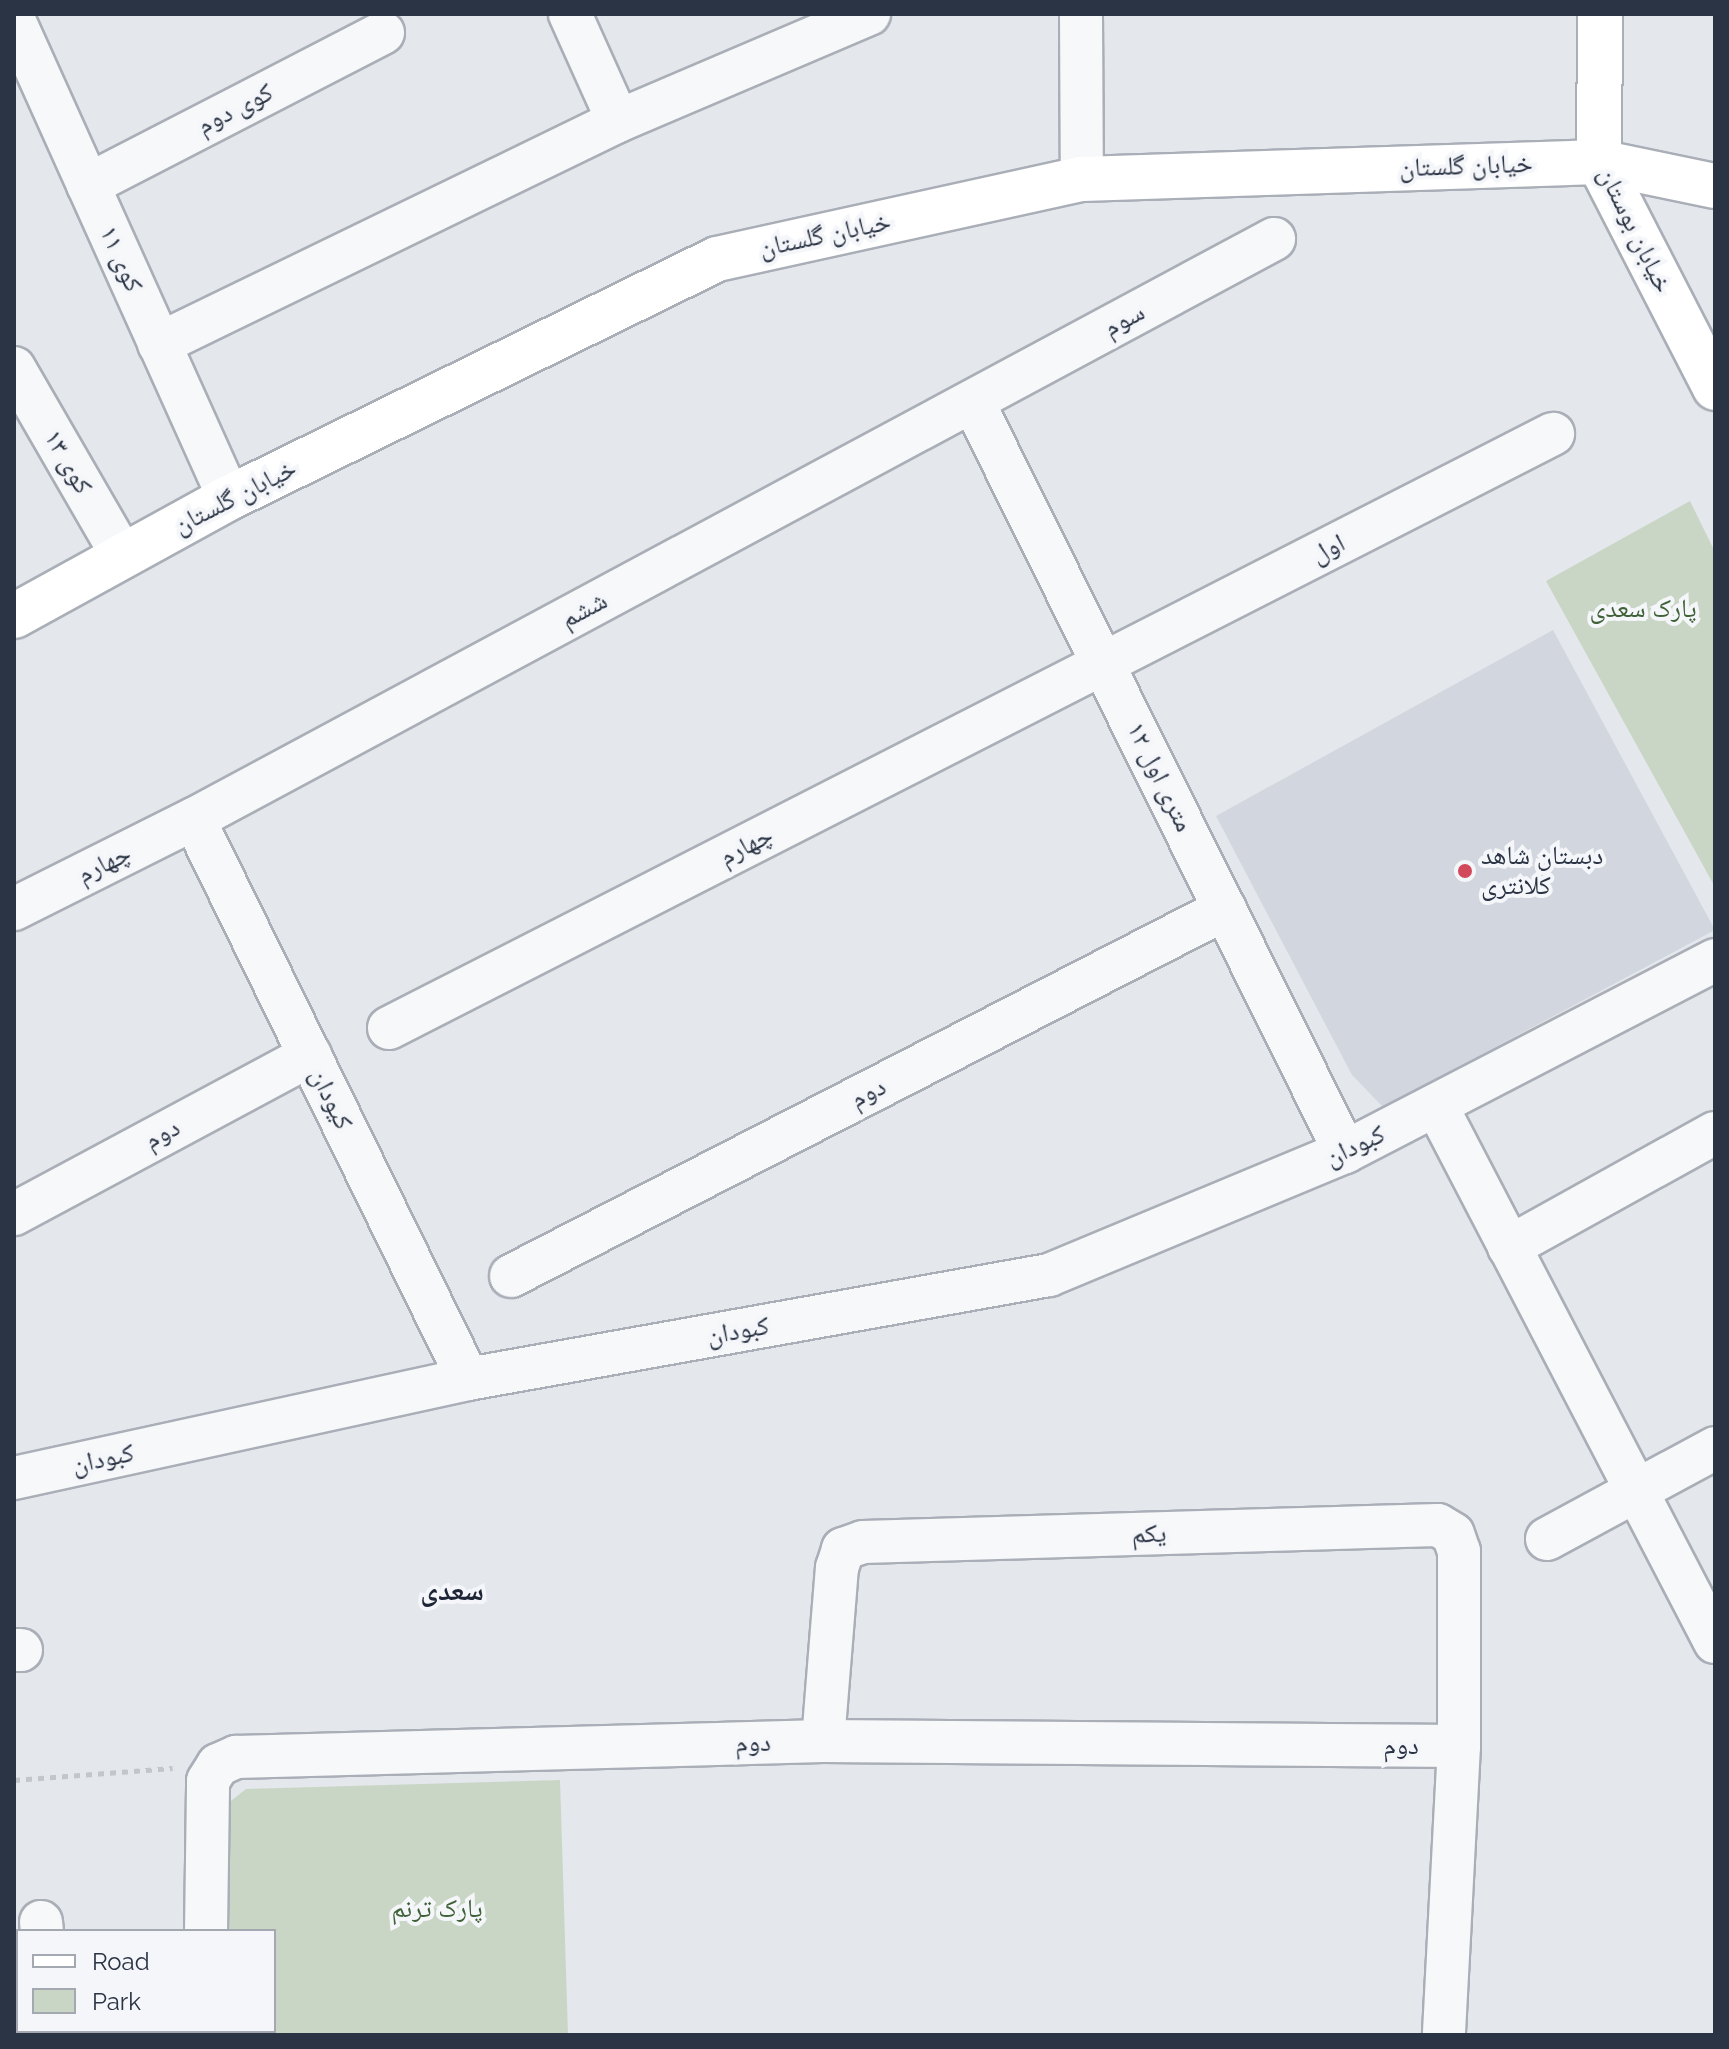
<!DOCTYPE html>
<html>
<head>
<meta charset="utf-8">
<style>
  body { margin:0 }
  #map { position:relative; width:1729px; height:2049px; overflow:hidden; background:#e4e7ec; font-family:Raleway,"Noto Naskh Arabic",sans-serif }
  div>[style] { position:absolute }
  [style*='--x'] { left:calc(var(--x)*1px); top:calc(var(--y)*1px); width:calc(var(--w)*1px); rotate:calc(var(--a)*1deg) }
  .built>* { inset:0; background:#d2d6de }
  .green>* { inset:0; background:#c9d6c5 }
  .path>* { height:5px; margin-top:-2.5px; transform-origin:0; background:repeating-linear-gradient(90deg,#c2c5cb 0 6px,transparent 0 12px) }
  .roads { filter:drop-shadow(2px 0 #a9aeb7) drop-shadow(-2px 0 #a9aeb7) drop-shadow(0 2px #a9aeb7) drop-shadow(0 -2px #a9aeb7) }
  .street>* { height:42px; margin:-21px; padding:0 21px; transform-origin:21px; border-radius:21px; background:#f7f8fa }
  .secondary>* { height:44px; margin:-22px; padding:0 22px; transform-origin:22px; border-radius:22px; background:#fff }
  .dots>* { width:22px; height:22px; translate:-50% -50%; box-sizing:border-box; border:4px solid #f4f6f9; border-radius:50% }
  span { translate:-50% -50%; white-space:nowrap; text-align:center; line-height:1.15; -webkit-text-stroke:8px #f4f6f9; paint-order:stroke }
  .street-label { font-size:26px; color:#2b3445 }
  .park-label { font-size:26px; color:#3f6138 }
  .poi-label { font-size:26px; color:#2b3445 }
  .left { translate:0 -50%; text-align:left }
  .neighbourhood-label { font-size:28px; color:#1d2536; font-weight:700 }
  .frame { position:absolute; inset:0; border:16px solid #2b3445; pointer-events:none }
  .legend { position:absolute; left:16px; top:1929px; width:260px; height:104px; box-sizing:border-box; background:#f4f6f9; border:2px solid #a4a8b1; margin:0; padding:10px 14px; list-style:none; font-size:24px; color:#2b3445 }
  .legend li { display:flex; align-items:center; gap:16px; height:40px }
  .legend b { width:40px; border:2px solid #a4a8b1 }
</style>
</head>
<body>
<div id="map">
  <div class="built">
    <div style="clip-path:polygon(1553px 630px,1715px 930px,1383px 1107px,1352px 1075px,1216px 816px)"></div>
  </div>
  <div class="green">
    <div style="clip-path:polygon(1690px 501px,1715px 552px,1715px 887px,1546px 581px)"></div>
    <div style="clip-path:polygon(560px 1780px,568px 2035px,228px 2035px,274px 2031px,274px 1931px,225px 1931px,222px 1808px,246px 1789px)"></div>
  </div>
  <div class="path">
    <div style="--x:14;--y:1780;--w:159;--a:-4.3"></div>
  </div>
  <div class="roads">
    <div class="street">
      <div style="--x:570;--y:14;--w:117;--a:65.8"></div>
      <div style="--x:1081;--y:14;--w:165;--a:89.7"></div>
      <div style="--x:14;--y:20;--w:524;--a:65.78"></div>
      <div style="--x:88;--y:185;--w:332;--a:-27.3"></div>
      <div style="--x:159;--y:344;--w:510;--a:-25.91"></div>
      <div style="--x:618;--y:121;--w:273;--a:-23.1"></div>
      <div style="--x:14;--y:368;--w:218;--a:60"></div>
      <div style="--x:973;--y:402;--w:837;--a:63.62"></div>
      <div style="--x:194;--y:819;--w:623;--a:63.93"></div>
      <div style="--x:14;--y:909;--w:201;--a:-26.6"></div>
      <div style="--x:194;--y:819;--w:1226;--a:-28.24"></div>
      <div style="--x:389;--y:1028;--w:1307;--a:-27.04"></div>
      <div style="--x:1437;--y:1107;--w:603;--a:62.54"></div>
      <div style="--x:14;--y:1214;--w:336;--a:-28.2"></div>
      <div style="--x:1509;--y:1247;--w:235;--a:-29"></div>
      <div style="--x:511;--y:1276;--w:803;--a:-27.2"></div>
      <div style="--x:14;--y:1478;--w:465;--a:-12.3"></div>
      <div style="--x:468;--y:1379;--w:590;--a:-10.15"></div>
      <div style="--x:1049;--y:1275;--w:321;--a:-22.6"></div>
      <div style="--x:1345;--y:1152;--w:417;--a:-27.4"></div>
      <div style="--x:1547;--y:1539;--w:191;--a:-28.4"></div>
      <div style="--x:14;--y:1650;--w:7;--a:0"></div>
      <div style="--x:823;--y:1741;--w:174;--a:-85.4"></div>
      <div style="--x:837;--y:1568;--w:20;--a:-72"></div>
      <div style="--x:843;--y:1549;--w:21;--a:-19"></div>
      <div style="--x:863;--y:1542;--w:575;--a:-1.69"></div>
      <div style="--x:1438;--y:1525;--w:17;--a:31"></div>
      <div style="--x:1453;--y:1534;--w:18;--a:71"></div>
      <div style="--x:1459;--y:1551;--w:195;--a:90"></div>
      <div style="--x:1459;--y:1746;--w:289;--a:93"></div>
      <div style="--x:41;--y:1922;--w:9;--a:84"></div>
      <div style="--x:206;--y:1931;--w:150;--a:-89.2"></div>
      <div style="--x:208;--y:1781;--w:19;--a:-58"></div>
      <div style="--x:218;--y:1765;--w:20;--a:-24"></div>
      <div style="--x:236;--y:1757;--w:587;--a:-1.56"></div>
      <div style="--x:823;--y:1741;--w:636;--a:0.45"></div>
      <div style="--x:47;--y:2031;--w:4;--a:76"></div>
      <div style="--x:206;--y:2035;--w:4;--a:-90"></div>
    </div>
    <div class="secondary">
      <div style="--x:1600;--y:14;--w:148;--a:90.4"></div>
      <div style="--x:1599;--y:162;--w:254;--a:62.8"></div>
      <div style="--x:14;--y:616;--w:245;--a:-28.8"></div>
      <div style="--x:229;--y:498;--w:543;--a:-26.09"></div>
      <div style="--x:717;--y:259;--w:374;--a:-12.4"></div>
      <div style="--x:1082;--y:179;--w:517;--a:-1.88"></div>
      <div style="--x:1599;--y:162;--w:118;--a:11.7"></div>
    </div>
  </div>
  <div class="dots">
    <div style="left:1465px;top:871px;background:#d1495b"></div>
  </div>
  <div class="street-label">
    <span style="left:235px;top:109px;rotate:-27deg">کوی دوم</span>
    <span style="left:1466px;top:166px;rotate:-2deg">خیابان گلستان</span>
    <span style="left:1635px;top:230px;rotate:64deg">خیابان بوستان</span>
    <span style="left:825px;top:235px;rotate:-12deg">خیابان گلستان</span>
    <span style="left:121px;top:259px;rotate:66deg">کوی ۱۱</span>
    <span style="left:1124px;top:320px;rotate:-28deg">سوم</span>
    <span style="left:68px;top:462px;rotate:60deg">کوی ۱۳</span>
    <span style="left:235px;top:497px;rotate:-27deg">خیابان گلستان</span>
    <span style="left:1328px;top:549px;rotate:-27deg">اول</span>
    <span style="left:584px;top:610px;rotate:-28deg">ششم</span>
    <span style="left:1160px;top:777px;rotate:64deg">۱۲ متری اول</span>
    <span style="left:746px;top:846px;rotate:-27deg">چهارم</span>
    <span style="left:104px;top:864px;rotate:-26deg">چهارم</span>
    <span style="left:868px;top:1093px;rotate:-27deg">دوم</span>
    <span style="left:331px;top:1099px;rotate:64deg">کیودان</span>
    <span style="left:162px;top:1134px;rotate:-28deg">دوم</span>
    <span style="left:1355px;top:1146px;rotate:-25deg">کبودان</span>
    <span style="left:738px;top:1331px;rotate:-10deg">کبودان</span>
    <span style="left:103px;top:1459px;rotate:-12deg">کبودان</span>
    <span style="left:1149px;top:1534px;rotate:-2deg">یکم</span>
    <span style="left:753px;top:1743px;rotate:-1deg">دوم</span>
    <span style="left:1401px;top:1746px">دوم</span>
  </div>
  <div class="park-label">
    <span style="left:1643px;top:609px">پارک سعدی</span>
    <span style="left:437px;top:1909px">پارک ترنم</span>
  </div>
  <div class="poi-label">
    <span class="left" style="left:1481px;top:871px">دبستان شاهد<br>کلانتری</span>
  </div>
  <div class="neighbourhood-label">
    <span style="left:452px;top:1591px">سعدی</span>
  </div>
  <div class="frame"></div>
  <ul class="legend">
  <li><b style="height:10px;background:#fff"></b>Road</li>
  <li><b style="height:22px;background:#c9d6c5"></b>Park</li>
  </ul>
</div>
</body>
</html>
